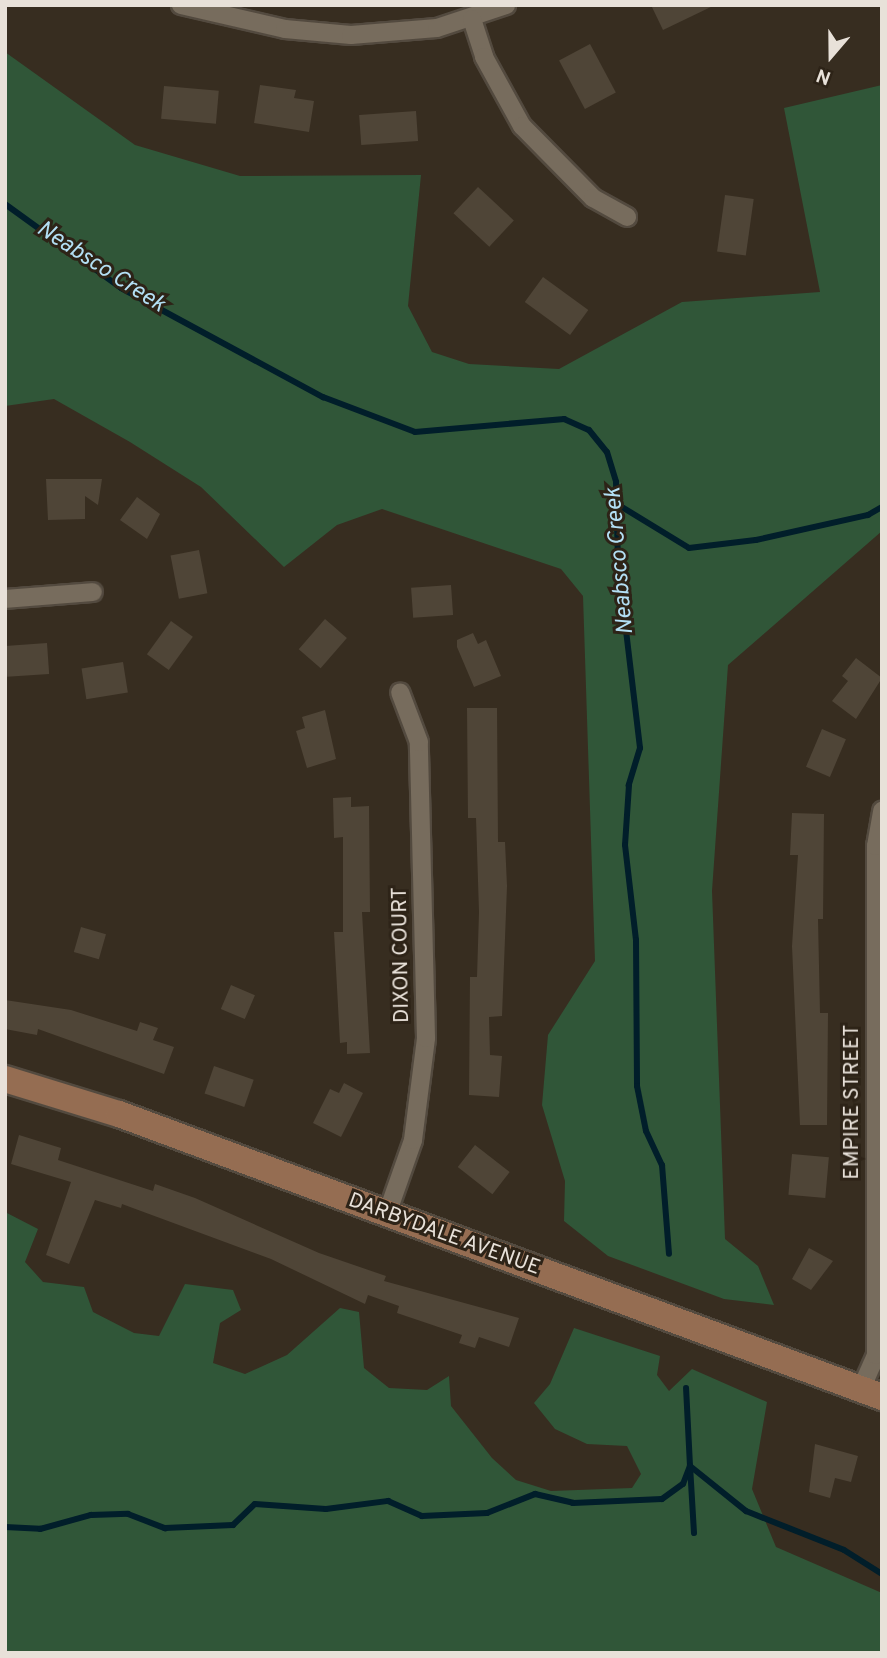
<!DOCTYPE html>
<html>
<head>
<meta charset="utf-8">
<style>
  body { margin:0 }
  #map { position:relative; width:887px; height:1658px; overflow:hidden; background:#372d20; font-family:Overpass,sans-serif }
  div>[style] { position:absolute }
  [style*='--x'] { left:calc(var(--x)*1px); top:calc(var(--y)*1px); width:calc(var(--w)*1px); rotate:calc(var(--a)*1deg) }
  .green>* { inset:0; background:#305638 }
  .stream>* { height:6px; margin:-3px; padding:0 3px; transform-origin:3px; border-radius:3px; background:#011e2a }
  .building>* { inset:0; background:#4f4537; transform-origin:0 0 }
  .roads { filter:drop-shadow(2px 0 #534a3f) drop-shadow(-2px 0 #534a3f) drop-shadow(0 2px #534a3f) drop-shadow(0 -2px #534a3f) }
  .street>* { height:18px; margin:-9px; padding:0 9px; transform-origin:9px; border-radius:9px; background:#776c5d }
  .secondary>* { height:26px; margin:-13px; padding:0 13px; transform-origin:13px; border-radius:13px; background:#956d52 }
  span { translate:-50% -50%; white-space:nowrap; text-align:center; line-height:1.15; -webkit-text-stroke:6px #2d2317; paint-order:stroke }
  .street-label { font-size:21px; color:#e8e1d9 }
  .water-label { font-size:23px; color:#b3dff4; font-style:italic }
  .frame { position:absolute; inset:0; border:7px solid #e8e1d9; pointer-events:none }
  .north { position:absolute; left:796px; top:21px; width:70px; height:70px; -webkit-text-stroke:5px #2d2317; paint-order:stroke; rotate:200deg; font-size:19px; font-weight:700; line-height:28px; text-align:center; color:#e8e1d9 }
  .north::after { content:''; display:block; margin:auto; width:24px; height:32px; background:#e8e1d9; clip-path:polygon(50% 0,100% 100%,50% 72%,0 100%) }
</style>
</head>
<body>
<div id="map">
  <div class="green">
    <div style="clip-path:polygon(5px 52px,135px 145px,240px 176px,421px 175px,408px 306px,432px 352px,469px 364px,559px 369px,682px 302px,820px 292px,784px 108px,882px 85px,882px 531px,728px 665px,712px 891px,725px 1239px,758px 1266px,774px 1305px,724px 1299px,608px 1256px,564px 1221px,565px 1181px,542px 1105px,548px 1035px,595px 961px,583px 596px,561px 569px,382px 509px,337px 525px,284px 567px,201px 487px,130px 442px,54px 399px,5px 406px)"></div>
    <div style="clip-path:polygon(5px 1212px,38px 1229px,25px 1262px,43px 1282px,84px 1287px,93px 1312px,134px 1333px,159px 1336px,185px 1284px,233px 1290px,241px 1310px,220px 1323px,213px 1363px,245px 1374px,287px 1355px,340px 1308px,359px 1312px,364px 1368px,389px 1388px,427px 1390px,449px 1376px,451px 1406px,492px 1458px,516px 1480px,551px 1491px,632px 1488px,641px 1474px,627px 1446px,587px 1444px,555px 1429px,534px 1403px,550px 1384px,574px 1328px,660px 1356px,657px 1375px,669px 1391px,692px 1369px,767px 1402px,752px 1489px,776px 1547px,882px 1593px,882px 1653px,5px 1653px)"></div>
  </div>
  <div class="stream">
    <div style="--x:5;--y:204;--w:143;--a:35.9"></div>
    <div style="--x:121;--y:288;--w:230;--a:28.4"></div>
    <div style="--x:323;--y:397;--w:98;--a:20.8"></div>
    <div style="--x:415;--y:432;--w:150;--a:-5"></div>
    <div style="--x:564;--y:419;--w:27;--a:24"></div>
    <div style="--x:589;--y:430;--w:28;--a:51"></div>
    <div style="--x:607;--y:452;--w:31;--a:73"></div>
    <div style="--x:616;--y:482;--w:82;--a:88.6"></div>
    <div style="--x:618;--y:564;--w:28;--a:72"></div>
    <div style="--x:627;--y:591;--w:31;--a:94"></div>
    <div style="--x:625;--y:622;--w:127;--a:83.2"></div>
    <div style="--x:640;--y:748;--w:39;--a:107"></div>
    <div style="--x:629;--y:785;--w:60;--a:93.8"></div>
    <div style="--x:625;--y:845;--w:96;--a:83.4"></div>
    <div style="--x:636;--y:940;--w:146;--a:89.6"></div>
    <div style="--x:637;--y:1086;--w:46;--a:78.7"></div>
    <div style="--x:646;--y:1131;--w:38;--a:65"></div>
    <div style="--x:662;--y:1165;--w:89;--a:85.5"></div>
    <div style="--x:617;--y:504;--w:84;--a:31.4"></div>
    <div style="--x:689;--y:548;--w:67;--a:-6.8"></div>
    <div style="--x:756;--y:540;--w:115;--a:-12.6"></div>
    <div style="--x:868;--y:515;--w:16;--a:-30"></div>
    <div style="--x:5;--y:1527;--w:35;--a:3"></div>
    <div style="--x:40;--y:1529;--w:53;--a:-15.4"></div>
    <div style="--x:91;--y:1515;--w:37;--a:-2"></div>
    <div style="--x:128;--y:1514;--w:40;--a:21"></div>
    <div style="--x:165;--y:1528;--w:68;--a:-2.5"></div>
    <div style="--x:233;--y:1525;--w:30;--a:-44"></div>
    <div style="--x:255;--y:1504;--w:71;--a:4"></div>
    <div style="--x:326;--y:1509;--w:63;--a:-7.4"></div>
    <div style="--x:388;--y:1501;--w:37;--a:24"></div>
    <div style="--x:422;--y:1516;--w:65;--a:-2.6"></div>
    <div style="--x:487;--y:1513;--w:52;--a:-21.6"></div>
    <div style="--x:535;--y:1494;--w:39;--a:13"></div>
    <div style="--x:573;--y:1503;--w:89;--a:-2.6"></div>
    <div style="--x:662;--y:1499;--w:26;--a:-36"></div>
    <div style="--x:683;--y:1484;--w:19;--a:-69"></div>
    <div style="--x:690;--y:1466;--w:78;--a:-92.9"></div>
    <div style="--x:694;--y:1533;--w:67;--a:-93.4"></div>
    <div style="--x:690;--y:1466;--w:72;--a:38.8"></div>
    <div style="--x:746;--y:1511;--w:105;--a:21.7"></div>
    <div style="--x:844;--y:1550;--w:45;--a:32.3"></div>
  </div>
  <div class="building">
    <div style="clip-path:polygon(651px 5px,715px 5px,663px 30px)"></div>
    <div style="left:590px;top:44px;width:55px;height:35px;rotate:62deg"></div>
    <div style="clip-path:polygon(260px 85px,296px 90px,294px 98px,314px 101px,309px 132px,254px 123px)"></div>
    <div style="left:164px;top:86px;width:55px;height:33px;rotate:5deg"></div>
    <div style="left:416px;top:111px;width:30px;height:57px;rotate:86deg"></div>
    <div style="left:478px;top:187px;width:49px;height:36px;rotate:43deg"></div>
    <div style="left:725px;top:195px;width:29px;height:57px;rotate:8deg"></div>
    <div style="left:543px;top:277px;width:56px;height:31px;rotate:36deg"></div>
    <div style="clip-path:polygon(46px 479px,102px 479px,98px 505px,85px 496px,85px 519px,48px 520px)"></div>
    <div style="clip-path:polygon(137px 497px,160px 514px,147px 539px,120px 520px)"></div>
    <div style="left:199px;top:550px;width:44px;height:29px;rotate:79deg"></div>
    <div style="left:451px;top:585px;width:30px;height:40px;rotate:86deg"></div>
    <div style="left:325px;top:619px;width:29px;height:40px;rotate:41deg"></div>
    <div style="left:171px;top:621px;width:27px;height:41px;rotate:36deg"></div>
    <div style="clip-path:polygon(473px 633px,478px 644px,486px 640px,501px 676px,474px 687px,457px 647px,457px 640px)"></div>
    <div style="left:47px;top:643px;width:31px;height:42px;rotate:86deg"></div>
    <div style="clip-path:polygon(856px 658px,882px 678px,856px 719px,832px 701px,848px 681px,842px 676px)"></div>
    <div style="left:123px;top:662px;width:31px;height:42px;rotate:81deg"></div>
    <div style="clip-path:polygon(467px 708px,497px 708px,498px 842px,505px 842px,507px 886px,502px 1016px,489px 1017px,490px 1055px,502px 1056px,499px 1097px,469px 1095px,470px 977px,477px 977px,479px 912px,476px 818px,468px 818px)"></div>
    <div style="clip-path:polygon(325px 710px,336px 759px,307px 768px,296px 731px,305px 728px,302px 717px)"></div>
    <div style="left:822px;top:729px;width:26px;height:41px;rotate:23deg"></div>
    <div style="clip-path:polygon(351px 797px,351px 807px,369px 806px,370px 912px,362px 912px,370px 1053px,347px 1054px,347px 1042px,340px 1043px,334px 932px,343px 932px,343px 837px,334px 838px,333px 798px)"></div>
    <div style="clip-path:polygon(792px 813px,824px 814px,823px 919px,818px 919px,820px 1013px,828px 1013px,827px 1125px,800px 1125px,792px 946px,798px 855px,790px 855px)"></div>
    <div style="left:81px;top:927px;width:26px;height:26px;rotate:16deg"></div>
    <div style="left:231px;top:985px;width:26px;height:26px;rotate:23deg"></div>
    <div style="clip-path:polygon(5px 1000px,71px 1010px,137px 1031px,140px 1022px,158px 1028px,153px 1040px,174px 1047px,164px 1074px,38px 1029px,37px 1035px,5px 1029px)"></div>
    <div style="left:214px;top:1066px;width:42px;height:29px;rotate:19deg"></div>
    <div style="clip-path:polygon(344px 1083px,363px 1093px,341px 1137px,313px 1123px,330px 1089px,339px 1093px)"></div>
    <div style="clip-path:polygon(19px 1135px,61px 1148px,58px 1160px,153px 1191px,155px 1184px,195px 1198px,319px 1253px,386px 1276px,384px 1281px,519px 1318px,509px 1347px,479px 1337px,475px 1348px,459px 1343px,462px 1335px,397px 1313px,399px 1306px,368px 1295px,365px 1304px,271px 1259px,122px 1204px,121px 1208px,95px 1200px,69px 1264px,46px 1255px,71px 1182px,11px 1164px)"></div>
    <div style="left:475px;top:1145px;width:44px;height:28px;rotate:38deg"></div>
    <div style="left:792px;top:1154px;width:37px;height:41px;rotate:5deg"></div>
    <div style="clip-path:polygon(809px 1248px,833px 1261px,811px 1290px,792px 1279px)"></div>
    <div style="clip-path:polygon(815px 1444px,858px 1456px,851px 1482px,835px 1478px,830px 1498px,809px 1492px)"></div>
  </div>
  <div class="roads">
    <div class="street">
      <div style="--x:181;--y:5;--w:107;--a:13"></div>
      <div style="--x:285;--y:29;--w:66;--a:5.2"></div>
      <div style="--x:351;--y:35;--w:86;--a:-4.7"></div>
      <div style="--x:437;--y:28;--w:73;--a:-18.4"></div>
      <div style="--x:472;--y:19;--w:40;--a:72"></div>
      <div style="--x:484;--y:57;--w:79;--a:61.2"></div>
      <div style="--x:522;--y:126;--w:101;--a:45.4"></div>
      <div style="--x:593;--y:198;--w:39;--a:29"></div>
      <div style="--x:5;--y:599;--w:88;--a:-4.5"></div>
      <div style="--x:387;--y:1214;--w:78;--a:-70.6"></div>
      <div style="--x:413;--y:1140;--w:103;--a:-82.7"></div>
      <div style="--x:426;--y:1038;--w:296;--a:-91.4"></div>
      <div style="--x:419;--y:742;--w:53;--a:-110.8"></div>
      <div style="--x:861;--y:1389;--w:37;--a:-66"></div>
      <div style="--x:876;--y:1355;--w:509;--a:-90"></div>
      <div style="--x:876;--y:846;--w:36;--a:-80"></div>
    </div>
    <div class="secondary">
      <div style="--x:5;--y:1079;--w:119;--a:17.1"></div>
      <div style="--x:119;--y:1114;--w:814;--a:20.35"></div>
    </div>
  </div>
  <div class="street-label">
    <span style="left:402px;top:955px;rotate:-91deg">DIXON COURT</span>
    <span style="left:853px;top:1102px;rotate:-90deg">EMPIRE STREET</span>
    <span style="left:444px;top:1235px;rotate:20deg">DARBYDALE AVENUE</span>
  </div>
  <div class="water-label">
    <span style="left:100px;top:268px;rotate:33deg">Neabsco Creek</span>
    <span style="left:621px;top:561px;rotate:-95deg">Neabsco Creek</span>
  </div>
  <div class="frame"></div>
  <div class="north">N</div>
</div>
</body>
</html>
